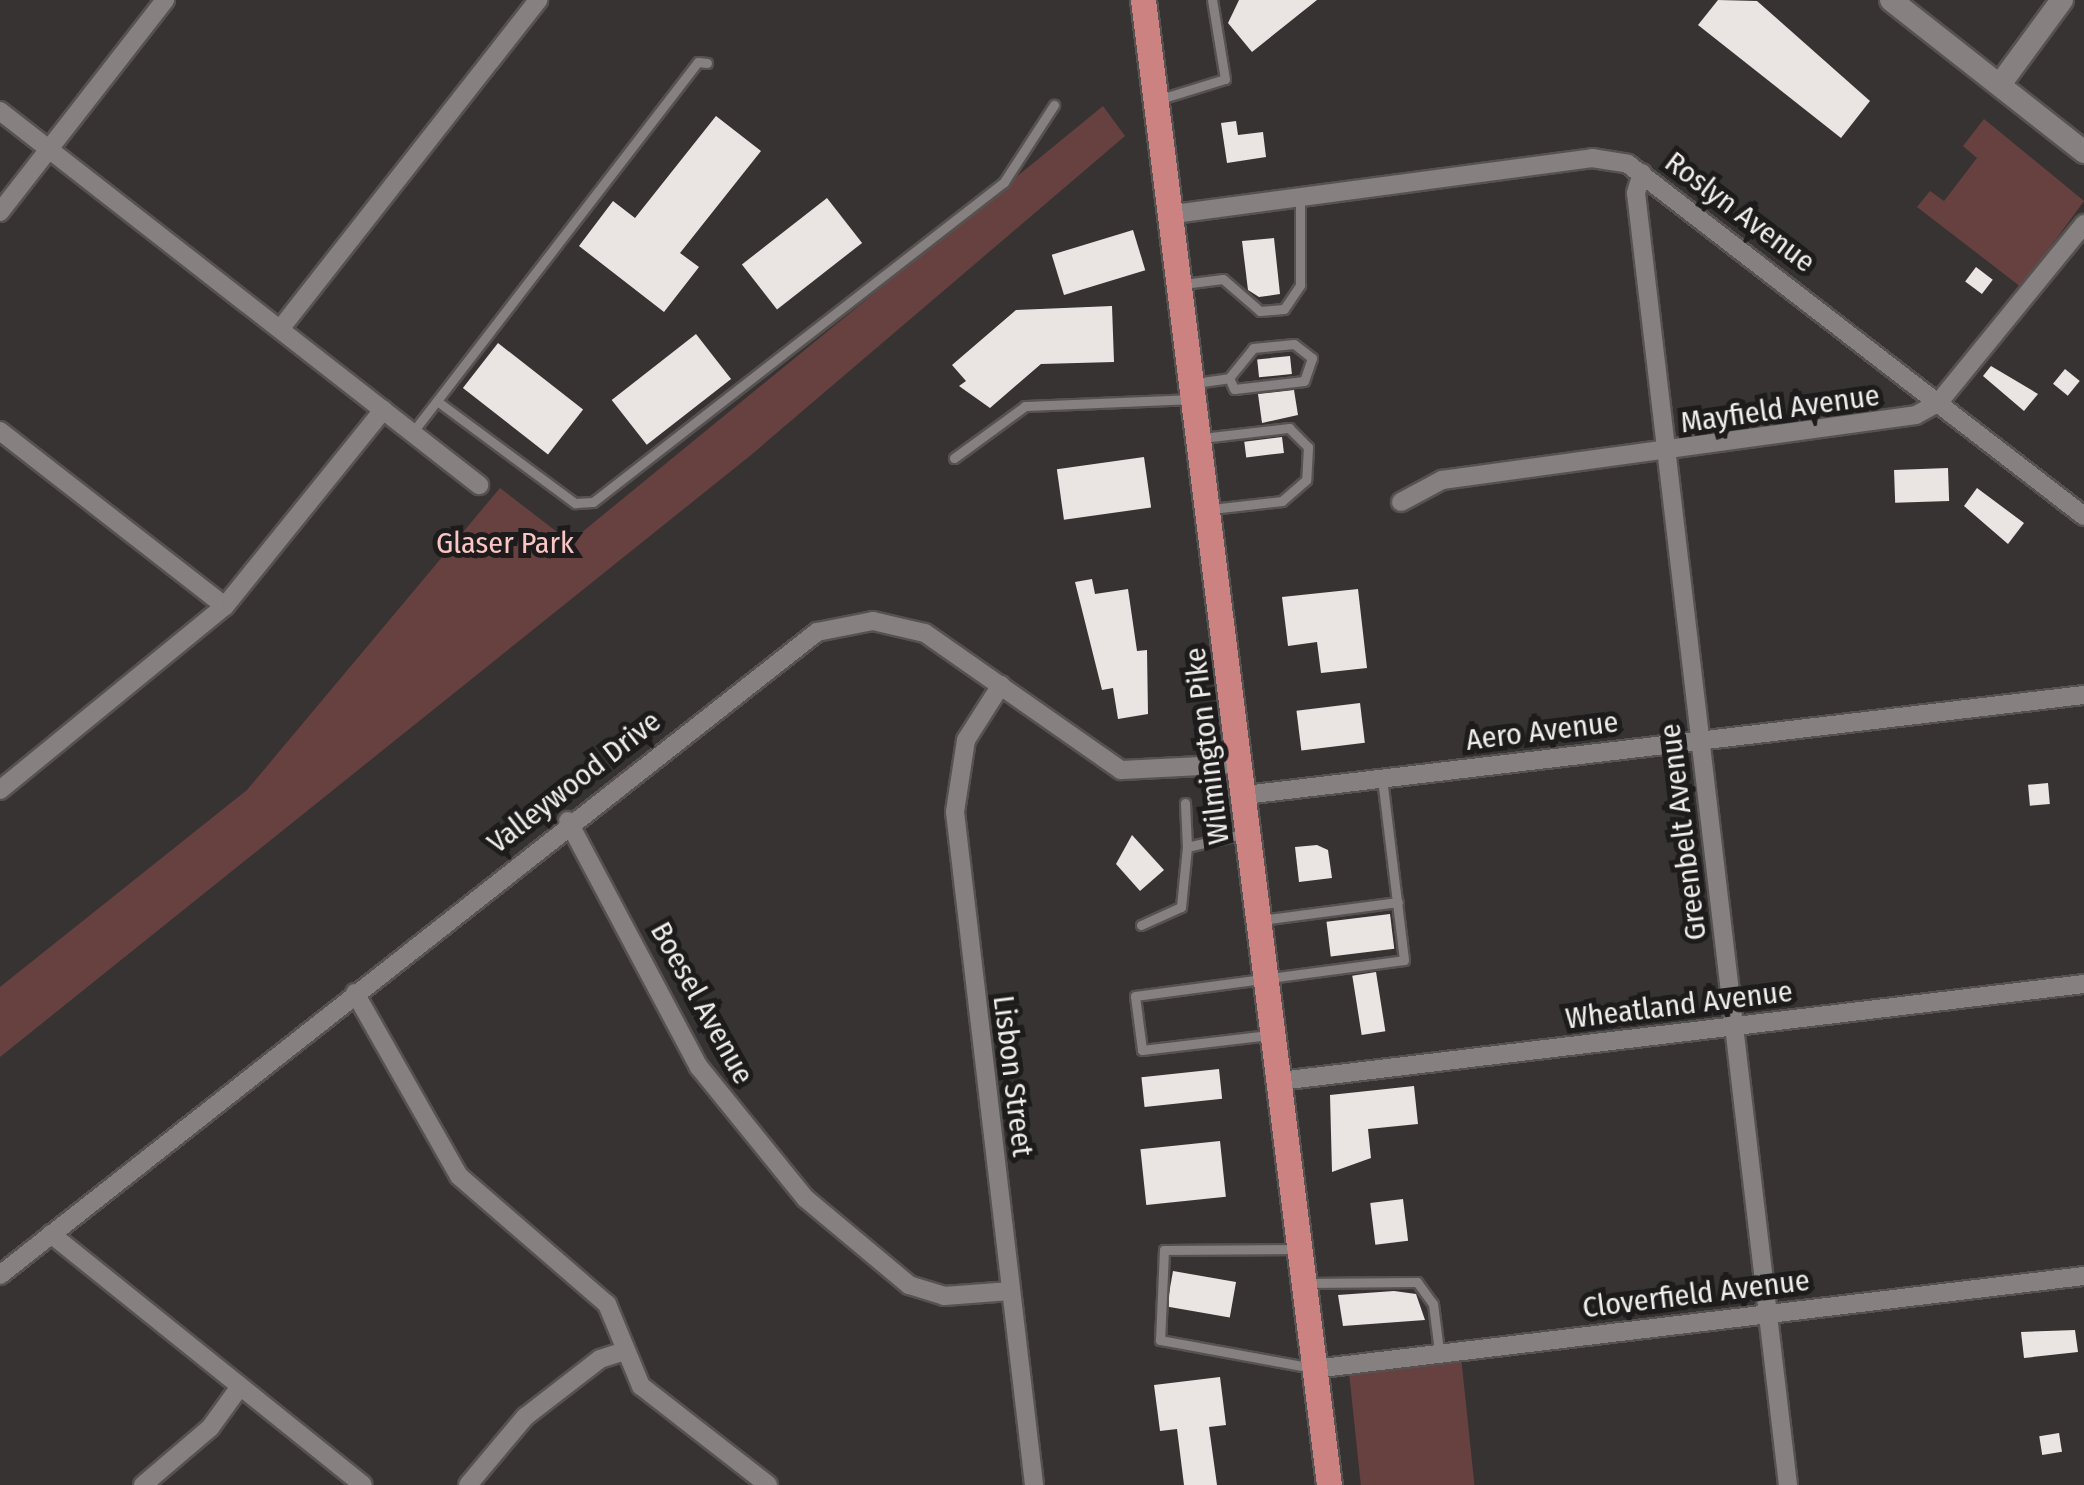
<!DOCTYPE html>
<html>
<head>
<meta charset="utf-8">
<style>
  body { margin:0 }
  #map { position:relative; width:2084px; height:1485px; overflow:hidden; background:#383333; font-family:"Fira Sans Condensed",sans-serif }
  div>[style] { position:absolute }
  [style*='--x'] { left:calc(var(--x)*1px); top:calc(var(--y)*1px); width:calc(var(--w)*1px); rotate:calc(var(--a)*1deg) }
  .green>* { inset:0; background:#674140; transform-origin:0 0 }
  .building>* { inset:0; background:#eae4e3; transform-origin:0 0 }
  .roads { filter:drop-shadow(2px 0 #565251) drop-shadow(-2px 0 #565251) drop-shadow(0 2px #565251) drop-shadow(0 -2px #565251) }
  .lane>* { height:9px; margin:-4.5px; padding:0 4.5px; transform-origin:4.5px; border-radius:4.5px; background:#868180 }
  .street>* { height:18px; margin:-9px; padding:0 9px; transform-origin:9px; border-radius:9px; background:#868180 }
  .secondary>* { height:22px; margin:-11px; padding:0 11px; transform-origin:11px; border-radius:11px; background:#868180 }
  .primary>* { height:25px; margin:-12.5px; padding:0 12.5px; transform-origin:12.5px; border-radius:12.5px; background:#cc8281 }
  span { translate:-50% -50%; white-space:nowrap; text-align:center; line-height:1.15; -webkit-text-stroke:10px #1d1b1b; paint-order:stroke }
  .street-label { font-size:30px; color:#f2eeee }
  .park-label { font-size:30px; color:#fac6c4 }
</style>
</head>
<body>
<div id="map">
  <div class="green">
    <div style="clip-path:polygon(1103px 106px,1125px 136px,751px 455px,0 1057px,0 987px,247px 790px,500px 488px,570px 542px)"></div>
    <div style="clip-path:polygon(1984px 119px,2084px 201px,2021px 287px,1917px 207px,1930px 191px,1944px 201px,1977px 158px,1963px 146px)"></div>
    <div style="left:1461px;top:1357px;width:129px;height:113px;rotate:84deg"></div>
  </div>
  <div class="building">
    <div style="clip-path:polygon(1239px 0,1317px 0,1252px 52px,1228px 23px)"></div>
    <div style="clip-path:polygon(1718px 0,1757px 1px,1870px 101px,1841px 138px,1698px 25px)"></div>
    <div style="clip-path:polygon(716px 116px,761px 151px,680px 253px,699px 267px,664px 312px,579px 246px,613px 201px,635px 218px)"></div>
    <div style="clip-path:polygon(1236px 121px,1238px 135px,1263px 132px,1266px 157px,1227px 163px,1221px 123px)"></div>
    <div style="left:827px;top:198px;width:57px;height:108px;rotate:52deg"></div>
    <div style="left:1133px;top:230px;width:42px;height:85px;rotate:73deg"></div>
    <div style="clip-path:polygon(1274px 238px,1280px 294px,1259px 297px,1248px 290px,1242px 241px)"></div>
    <div style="left:1976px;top:267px;width:21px;height:18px;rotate:37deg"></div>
    <div style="clip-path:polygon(1112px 306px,1114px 362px,1041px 364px,990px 408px,959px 386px,966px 381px,952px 365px,1016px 310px)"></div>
    <div style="left:696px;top:334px;width:57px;height:107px;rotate:52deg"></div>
    <div style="left:498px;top:343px;width:108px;height:57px;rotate:38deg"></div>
    <div style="left:1290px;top:356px;width:18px;height:33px;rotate:84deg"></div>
    <div style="clip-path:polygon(1991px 366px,2038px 394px,2024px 411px,1983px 376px)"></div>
    <div style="left:2065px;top:369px;width:19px;height:19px;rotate:39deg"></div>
    <div style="clip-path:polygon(1294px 390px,1298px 415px,1262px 423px,1258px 394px)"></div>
    <div style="left:1282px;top:437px;width:16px;height:38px;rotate:83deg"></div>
    <div style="left:1144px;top:457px;width:51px;height:88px;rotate:82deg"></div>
    <div style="left:1948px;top:468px;width:33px;height:54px;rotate:88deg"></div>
    <div style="clip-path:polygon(1977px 488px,2024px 523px,2008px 544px,1964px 506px)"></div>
    <div style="clip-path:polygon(1092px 579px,1095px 594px,1128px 589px,1137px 651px,1147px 650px,1148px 714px,1118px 719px,1113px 688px,1102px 690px,1075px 582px)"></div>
    <div style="clip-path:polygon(1358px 589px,1367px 668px,1321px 673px,1317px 642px,1288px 646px,1282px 597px)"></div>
    <div style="left:1360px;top:703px;width:40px;height:64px;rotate:83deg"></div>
    <div style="left:2048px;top:783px;width:21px;height:20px;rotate:85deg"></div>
    <div style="clip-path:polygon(1132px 835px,1164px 870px,1140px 891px,1116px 864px)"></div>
    <div style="clip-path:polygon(1317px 845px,1328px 850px,1332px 878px,1299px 882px,1295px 847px)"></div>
    <div style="left:1390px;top:914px;width:35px;height:64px;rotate:83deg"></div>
    <div style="left:1376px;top:972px;width:60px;height:24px;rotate:81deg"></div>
    <div style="left:1219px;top:1069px;width:30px;height:78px;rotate:84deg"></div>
    <div style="clip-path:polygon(1414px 1086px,1418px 1124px,1368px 1129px,1371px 1158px,1332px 1172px,1330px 1095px)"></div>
    <div style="left:1220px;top:1141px;width:56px;height:80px;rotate:84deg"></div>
    <div style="left:1403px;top:1199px;width:42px;height:33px;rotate:83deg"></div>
    <div style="left:1173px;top:1271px;width:64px;height:36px;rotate:10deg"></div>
    <div style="clip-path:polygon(1394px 1291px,1416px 1294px,1425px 1320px,1343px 1326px,1338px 1295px)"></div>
    <div style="clip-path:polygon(2075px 1330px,2078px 1352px,2024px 1358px,2021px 1332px)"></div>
    <div style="clip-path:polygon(1220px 1377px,1226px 1425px,1209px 1427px,1217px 1485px,1184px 1485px,1177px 1429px,1160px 1431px,1154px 1385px)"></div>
    <div style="left:2059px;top:1433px;width:19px;height:20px;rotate:81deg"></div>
  </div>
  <div class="roads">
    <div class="lane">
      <div style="--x:1157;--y:100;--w:71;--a:-17.2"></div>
      <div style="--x:1225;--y:79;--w:80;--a:-99.3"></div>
      <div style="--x:1183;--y:284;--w:40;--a:-7.1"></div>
      <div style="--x:1223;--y:279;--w:49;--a:40.9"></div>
      <div style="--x:1260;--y:311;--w:24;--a:-5"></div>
      <div style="--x:1284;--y:309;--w:29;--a:-56"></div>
      <div style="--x:1300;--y:285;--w:88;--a:-90"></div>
      <div style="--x:1195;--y:383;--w:34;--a:-8"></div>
      <div style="--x:1229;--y:378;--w:38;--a:-51"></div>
      <div style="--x:1253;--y:348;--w:41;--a:-5.6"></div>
      <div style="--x:1294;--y:344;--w:23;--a:38"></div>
      <div style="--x:1312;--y:358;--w:24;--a:109"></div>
      <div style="--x:1304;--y:381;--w:70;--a:173.5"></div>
      <div style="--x:1234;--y:389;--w:12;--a:-114"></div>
      <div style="--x:437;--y:401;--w:172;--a:36.5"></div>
      <div style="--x:575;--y:503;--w:18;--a:-3"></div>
      <div style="--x:593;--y:502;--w:521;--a:-37.9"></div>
      <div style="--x:1004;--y:182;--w:92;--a:-57"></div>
      <div style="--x:412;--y:433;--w:468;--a:-52.4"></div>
      <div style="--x:698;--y:62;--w:9;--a:6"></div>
      <div style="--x:1202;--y:438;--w:88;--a:-6.6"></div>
      <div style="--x:1289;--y:428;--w:27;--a:45"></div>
      <div style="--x:1308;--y:447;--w:33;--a:93"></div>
      <div style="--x:1306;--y:480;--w:32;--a:139"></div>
      <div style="--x:1282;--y:501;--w:71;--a:173.6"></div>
      <div style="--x:954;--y:458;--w:88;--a:-36.2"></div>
      <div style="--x:1025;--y:406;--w:164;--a:-2.4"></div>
      <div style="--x:1185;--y:803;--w:44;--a:87.4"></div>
      <div style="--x:1261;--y:920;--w:138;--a:-7.5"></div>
      <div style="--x:1141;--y:925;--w:44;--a:-24.2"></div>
      <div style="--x:1181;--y:907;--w:60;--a:-84.3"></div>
      <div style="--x:1187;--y:847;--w:57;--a:-13.3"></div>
      <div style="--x:1269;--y:1035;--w:128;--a:173.3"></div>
      <div style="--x:1142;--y:1050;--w:54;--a:-97.4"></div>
      <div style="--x:1135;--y:996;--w:271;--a:-7.6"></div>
      <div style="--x:1404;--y:960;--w:183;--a:-96.9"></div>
      <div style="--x:1298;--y:1249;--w:134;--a:179.6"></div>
      <div style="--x:1164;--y:1250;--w:90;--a:92.5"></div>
      <div style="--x:1160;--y:1340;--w:155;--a:10.4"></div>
      <div style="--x:1307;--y:1283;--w:110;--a:-0.5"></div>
      <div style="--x:1417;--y:1282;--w:27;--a:54"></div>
      <div style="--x:1433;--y:1304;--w:47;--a:82.7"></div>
    </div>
    <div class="street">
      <div style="--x:0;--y:111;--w:608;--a:37.98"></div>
      <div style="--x:1642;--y:173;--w:21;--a:107"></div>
      <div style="--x:1636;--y:193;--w:1301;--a:83.29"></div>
      <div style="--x:0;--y:212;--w:269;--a:-52.1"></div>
      <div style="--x:1174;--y:214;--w:422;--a:-7.6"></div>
      <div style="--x:1592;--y:158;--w:36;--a:9"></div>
      <div style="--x:1628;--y:164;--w:576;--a:37.67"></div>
      <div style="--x:281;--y:328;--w:417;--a:-51.9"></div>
      <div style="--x:0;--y:431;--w:285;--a:37.9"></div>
      <div style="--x:1401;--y:502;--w:47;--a:-28.2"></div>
      <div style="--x:1442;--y:480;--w:478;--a:-7.8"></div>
      <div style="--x:1916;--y:415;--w:26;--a:-29"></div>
      <div style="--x:1939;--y:402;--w:230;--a:-50.8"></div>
      <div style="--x:1001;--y:685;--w:65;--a:122.5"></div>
      <div style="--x:966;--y:740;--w:73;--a:98.7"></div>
      <div style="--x:955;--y:812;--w:678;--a:83.3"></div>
      <div style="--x:0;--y:790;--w:291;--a:-39.3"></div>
      <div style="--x:225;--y:606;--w:252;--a:-51.1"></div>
      <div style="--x:1245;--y:795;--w:845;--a:-6.8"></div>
      <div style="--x:568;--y:821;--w:279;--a:62"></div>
      <div style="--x:699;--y:1067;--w:169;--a:51"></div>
      <div style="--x:805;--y:1198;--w:136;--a:39.9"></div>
      <div style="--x:909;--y:1285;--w:37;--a:17"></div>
      <div style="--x:944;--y:1296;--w:67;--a:-4.3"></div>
      <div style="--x:355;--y:993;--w:210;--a:60.4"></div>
      <div style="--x:459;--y:1176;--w:196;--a:40.9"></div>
      <div style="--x:607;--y:1304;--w:89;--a:67.5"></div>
      <div style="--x:641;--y:1386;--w:161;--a:37.9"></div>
      <div style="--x:1280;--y:1081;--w:810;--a:-6.88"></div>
      <div style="--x:51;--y:1234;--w:400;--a:38.8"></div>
      <div style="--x:0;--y:1275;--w:1040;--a:-38.2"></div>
      <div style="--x:817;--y:632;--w:57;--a:-11.1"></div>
      <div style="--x:873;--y:621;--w:53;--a:13"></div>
      <div style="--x:925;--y:633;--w:239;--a:35"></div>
      <div style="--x:1121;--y:770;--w:120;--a:-2.9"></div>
      <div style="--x:1314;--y:1369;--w:776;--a:-6.89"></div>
      <div style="--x:143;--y:1485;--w:88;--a:-40.4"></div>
      <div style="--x:210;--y:1428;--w:49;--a:-54.1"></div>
      <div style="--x:468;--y:1485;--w:89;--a:-50"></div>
      <div style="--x:525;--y:1417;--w:95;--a:-37.7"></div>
      <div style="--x:600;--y:1359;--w:23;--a:-18"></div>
    </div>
    <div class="secondary">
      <div style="--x:1891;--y:0;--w:246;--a:38.2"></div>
      <div style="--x:2001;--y:83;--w:103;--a:-53.7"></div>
    </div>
    <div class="primary">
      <div style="--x:1143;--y:0;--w:1497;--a:82.86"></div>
    </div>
  </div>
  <div class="street-label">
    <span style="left:1740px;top:212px;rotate:37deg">Roslyn Avenue</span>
    <span style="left:1780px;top:409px;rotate:-8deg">Mayfield Avenue</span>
    <span style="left:1542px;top:731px;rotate:-7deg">Aero Avenue</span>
    <span style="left:1207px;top:746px;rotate:-97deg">Wilmington Pike</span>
    <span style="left:574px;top:782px;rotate:-38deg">Valleywood Drive</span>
    <span style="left:1683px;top:832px;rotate:-97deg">Greenbelt Avenue</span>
    <span style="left:702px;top:1003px;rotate:61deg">Boesel Avenue</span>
    <span style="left:1679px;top:1005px;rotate:-7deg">Wheatland Avenue</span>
    <span style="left:1013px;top:1076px;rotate:83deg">Lisbon Street</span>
    <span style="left:1696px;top:1294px;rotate:-7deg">Cloverfield Avenue</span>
  </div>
  <div class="park-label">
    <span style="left:505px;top:543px">Glaser Park</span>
  </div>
</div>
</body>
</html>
